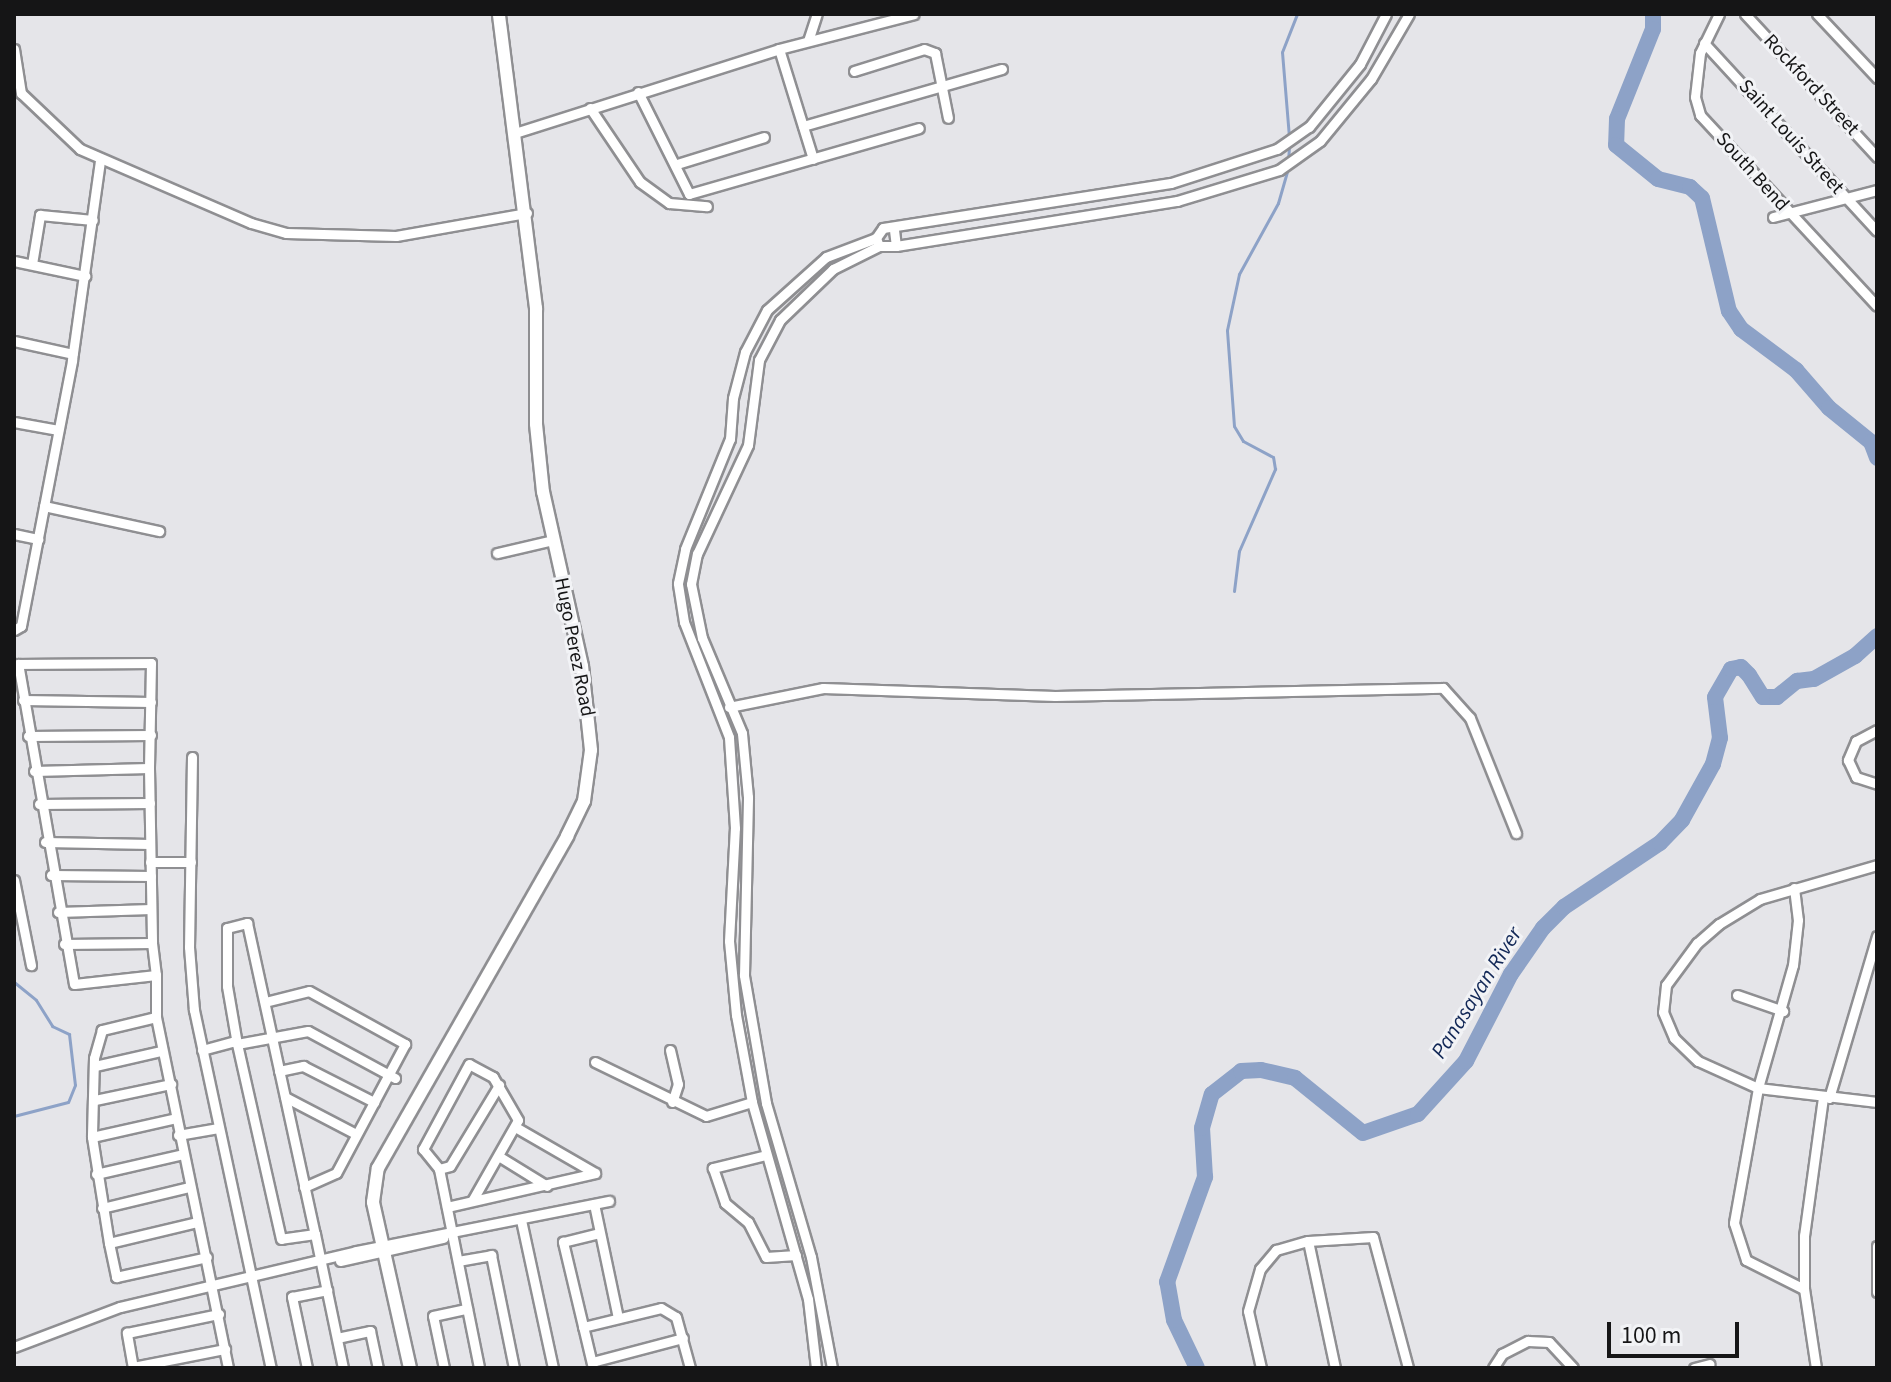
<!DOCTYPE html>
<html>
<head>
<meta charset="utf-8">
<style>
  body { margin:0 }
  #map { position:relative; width:1891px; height:1382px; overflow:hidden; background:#e5e5e9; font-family:"Source Sans 3",sans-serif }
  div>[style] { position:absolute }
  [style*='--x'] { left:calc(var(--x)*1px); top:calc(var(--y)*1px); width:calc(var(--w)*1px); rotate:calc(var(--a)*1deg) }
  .stream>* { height:3px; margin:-1.5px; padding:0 1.5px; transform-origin:1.5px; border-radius:1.5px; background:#8da2c7 }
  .river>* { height:16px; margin:-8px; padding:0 8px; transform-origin:8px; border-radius:8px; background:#8da2c7 }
  .roads { filter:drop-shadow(2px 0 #8f8f92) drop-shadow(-2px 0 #8f8f92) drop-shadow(0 2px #8f8f92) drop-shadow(0 -2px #8f8f92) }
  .street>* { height:9px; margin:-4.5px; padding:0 4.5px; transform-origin:4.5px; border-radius:4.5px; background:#fff }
  .secondary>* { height:12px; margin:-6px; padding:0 6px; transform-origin:6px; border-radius:6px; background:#fff }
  span { translate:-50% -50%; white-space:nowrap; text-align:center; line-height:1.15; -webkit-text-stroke:6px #f2f3f6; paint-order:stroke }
  .street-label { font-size:20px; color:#151516 }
  .water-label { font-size:22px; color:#112756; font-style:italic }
  .frame { position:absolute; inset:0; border:16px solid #151516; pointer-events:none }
  .scale { position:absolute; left:1607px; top:1322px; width:132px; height:36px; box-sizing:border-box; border:4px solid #151516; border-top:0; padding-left:10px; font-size:24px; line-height:28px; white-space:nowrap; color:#151516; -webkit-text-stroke:6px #f2f3f6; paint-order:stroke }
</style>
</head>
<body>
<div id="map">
  <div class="stream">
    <div style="--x:1289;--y:137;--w:85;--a:-94.7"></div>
    <div style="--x:1282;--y:52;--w:41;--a:-68.5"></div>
    <div style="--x:1288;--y:161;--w:16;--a:-86"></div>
    <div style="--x:1234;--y:591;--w:40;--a:-82.9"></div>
    <div style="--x:1239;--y:551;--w:90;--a:-66.3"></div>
    <div style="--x:1275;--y:469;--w:12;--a:-99"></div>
    <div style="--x:1273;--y:457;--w:34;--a:-152"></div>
    <div style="--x:1243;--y:441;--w:17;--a:-121"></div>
    <div style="--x:1234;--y:426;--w:96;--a:-94.2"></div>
    <div style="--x:1227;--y:330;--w:57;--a:-77.9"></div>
    <div style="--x:1239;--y:274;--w:81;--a:-61.2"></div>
    <div style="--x:1278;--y:203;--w:35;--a:-74"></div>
    <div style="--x:14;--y:982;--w:28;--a:39"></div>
    <div style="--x:36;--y:1000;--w:31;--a:58"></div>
    <div style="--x:52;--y:1026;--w:19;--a:25"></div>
    <div style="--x:69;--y:1034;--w:51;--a:83.3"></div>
    <div style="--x:75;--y:1085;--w:18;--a:112"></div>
    <div style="--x:68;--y:1102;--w:56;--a:165.5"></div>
  </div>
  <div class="river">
    <div style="--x:1653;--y:14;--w:15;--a:90"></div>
    <div style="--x:1653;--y:29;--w:97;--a:111.8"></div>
    <div style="--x:1617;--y:119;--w:26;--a:92"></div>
    <div style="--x:1616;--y:145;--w:54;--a:39"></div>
    <div style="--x:1658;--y:179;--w:33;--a:14"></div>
    <div style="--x:1690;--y:187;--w:16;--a:43"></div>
    <div style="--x:1702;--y:198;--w:116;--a:76.6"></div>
    <div style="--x:1729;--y:311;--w:22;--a:56"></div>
    <div style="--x:1741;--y:329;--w:69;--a:36.7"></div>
    <div style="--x:1796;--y:370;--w:50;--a:49"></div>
    <div style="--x:1829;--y:408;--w:54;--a:39"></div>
    <div style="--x:1871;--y:442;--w:17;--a:69"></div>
    <div style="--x:1197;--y:1368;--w:53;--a:-115.6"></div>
    <div style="--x:1174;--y:1320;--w:39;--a:-100"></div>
    <div style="--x:1167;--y:1282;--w:112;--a:-70.1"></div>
    <div style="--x:1205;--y:1177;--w:49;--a:-93.5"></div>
    <div style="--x:1202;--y:1128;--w:35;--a:-74"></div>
    <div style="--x:1212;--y:1094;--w:37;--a:-38"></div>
    <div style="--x:1241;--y:1071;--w:20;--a:-3"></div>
    <div style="--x:1261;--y:1070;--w:35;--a:13"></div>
    <div style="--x:1295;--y:1078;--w:87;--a:39"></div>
    <div style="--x:1363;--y:1133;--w:58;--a:-19.1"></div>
    <div style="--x:1418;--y:1114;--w:72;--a:-47.8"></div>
    <div style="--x:1466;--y:1061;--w:98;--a:-62.7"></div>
    <div style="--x:1511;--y:974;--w:56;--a:-55.2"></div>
    <div style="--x:1543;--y:928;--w:30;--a:-45"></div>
    <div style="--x:1564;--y:907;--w:115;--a:-33.7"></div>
    <div style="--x:1660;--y:843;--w:32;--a:-46"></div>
    <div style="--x:1682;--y:820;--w:64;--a:-61"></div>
    <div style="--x:1713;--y:764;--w:27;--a:-75"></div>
    <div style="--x:1720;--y:738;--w:41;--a:-97"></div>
    <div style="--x:1715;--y:697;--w:32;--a:-60"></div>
    <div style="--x:1731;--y:669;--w:10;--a:-11"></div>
    <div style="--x:1741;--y:667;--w:11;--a:45"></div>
    <div style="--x:1749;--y:675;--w:26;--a:58"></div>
    <div style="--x:1763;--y:697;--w:14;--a:0"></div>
    <div style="--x:1777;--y:697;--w:26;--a:-39"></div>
    <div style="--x:1797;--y:681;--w:17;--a:-7"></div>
    <div style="--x:1814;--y:679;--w:47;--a:-29.3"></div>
    <div style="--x:1855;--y:656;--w:30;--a:-42"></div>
  </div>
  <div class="roads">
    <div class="street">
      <div style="--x:1719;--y:14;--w:43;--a:116"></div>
      <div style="--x:1700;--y:53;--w:44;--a:96.5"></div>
      <div style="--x:1695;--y:97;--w:19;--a:74"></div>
      <div style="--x:1700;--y:115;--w:260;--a:47.2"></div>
      <div style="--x:1745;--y:14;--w:195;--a:47.3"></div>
      <div style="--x:1817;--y:14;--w:88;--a:46.8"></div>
      <div style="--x:808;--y:41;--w:28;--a:-72"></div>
      <div style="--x:1704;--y:43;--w:255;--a:47.4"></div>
      <div style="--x:14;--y:49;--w:45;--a:81"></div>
      <div style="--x:21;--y:93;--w:81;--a:43.5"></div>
      <div style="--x:80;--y:149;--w:186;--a:23.4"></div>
      <div style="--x:251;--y:223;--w:36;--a:16"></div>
      <div style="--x:286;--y:233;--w:110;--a:1.6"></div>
      <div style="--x:396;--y:236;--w:133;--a:-10"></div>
      <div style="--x:779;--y:49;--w:115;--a:72.8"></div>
      <div style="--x:854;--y:71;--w:73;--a:-17.4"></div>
      <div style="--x:924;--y:49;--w:12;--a:20"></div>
      <div style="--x:935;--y:53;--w:66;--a:78.7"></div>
      <div style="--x:638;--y:92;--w:114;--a:63.4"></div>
      <div style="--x:689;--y:194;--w:239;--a:-16"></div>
      <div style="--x:590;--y:108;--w:89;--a:56"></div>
      <div style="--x:640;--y:182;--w:36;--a:36"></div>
      <div style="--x:669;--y:203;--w:38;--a:5"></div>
      <div style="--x:803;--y:126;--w:207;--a:-16"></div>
      <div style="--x:518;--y:132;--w:274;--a:-17.6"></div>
      <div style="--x:779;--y:49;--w:139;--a:-14.5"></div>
      <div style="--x:677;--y:164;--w:91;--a:-17.2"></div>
      <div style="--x:1773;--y:217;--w:107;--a:-14.6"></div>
      <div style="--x:894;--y:230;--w:16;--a:83"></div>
      <div style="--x:896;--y:246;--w:17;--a:180"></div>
      <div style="--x:879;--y:246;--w:9;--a:-111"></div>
      <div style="--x:876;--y:238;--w:12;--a:-55"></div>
      <div style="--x:883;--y:228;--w:291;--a:-8.9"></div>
      <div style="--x:1171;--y:183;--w:111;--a:-17.8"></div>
      <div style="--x:1277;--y:149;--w:39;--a:-35"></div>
      <div style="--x:1309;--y:127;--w:81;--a:-51"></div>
      <div style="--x:1360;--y:64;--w:56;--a:-62.5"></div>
      <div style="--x:896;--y:246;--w:285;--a:-9.1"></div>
      <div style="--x:1177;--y:201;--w:107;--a:-16.9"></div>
      <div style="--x:1279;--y:170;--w:50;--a:-35.3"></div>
      <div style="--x:1320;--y:141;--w:80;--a:-50.6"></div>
      <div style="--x:1371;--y:79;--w:75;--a:-59.7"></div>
      <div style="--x:14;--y:261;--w:73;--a:11.9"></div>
      <div style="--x:32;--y:264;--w:50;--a:-80.7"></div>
      <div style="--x:40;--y:215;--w:53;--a:5.4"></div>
      <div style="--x:14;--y:341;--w:60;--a:12.4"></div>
      <div style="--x:14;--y:422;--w:45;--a:10.3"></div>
      <div style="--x:44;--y:506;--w:118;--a:12.3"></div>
      <div style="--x:14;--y:534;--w:25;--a:12"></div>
      <div style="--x:497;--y:553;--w:57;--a:-13.1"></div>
      <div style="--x:14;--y:630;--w:8;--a:-30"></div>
      <div style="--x:21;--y:626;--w:271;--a:-79.1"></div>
      <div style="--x:72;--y:360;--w:200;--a:-82"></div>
      <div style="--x:23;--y:700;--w:128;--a:0.9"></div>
      <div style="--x:729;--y:707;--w:96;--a:-11.4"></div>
      <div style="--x:823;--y:688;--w:232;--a:2"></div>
      <div style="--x:1055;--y:696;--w:388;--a:-1.2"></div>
      <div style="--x:1443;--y:688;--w:40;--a:48"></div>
      <div style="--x:1470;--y:718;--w:124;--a:68.2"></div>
      <div style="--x:1877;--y:730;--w:24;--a:152"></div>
      <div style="--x:1856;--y:741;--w:21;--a:113"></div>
      <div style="--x:1848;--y:760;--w:19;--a:65"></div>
      <div style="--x:1856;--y:777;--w:22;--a:18"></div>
      <div style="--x:28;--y:736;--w:123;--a:-0.5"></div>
      <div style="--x:192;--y:757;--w:190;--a:90.9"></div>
      <div style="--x:189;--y:947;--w:63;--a:85.5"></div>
      <div style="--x:194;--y:1010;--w:366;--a:77.9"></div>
      <div style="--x:34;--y:771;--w:115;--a:-1.5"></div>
      <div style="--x:39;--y:804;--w:111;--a:-0.5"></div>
      <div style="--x:45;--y:842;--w:105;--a:1.1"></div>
      <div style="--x:150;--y:862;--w:41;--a:0"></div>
      <div style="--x:1877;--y:865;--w:122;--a:163.8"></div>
      <div style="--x:1760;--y:899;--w:48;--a:148.6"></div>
      <div style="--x:1719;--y:924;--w:29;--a:139"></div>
      <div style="--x:1697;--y:943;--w:52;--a:126.4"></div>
      <div style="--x:1666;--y:985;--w:27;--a:96"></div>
      <div style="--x:1663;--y:1012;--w:28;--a:67"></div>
      <div style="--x:1674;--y:1038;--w:33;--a:44"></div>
      <div style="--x:1698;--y:1061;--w:66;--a:24.2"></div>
      <div style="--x:1758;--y:1088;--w:120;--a:6.7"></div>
      <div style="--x:51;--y:875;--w:100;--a:0.6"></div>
      <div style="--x:14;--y:880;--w:87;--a:78.7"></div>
      <div style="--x:1794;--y:888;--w:32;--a:83"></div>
      <div style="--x:1798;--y:920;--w:45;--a:96.3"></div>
      <div style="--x:1793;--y:965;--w:128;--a:105.9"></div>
      <div style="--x:1758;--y:1088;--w:137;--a:100.1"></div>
      <div style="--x:1734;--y:1223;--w:39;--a:72"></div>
      <div style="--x:1746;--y:1260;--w:65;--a:26.6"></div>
      <div style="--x:58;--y:912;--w:93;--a:-1.8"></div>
      <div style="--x:64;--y:944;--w:88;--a:-0.7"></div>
      <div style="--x:156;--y:975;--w:82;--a:173.7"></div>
      <div style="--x:74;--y:984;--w:325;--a:-99.9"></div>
      <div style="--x:18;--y:664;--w:133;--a:-0.4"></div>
      <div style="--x:151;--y:663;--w:105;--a:91.1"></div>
      <div style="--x:149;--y:768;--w:175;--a:89"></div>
      <div style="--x:152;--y:943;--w:32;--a:83"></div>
      <div style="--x:156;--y:975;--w:42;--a:90"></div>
      <div style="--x:156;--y:1017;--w:358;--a:78.4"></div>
      <div style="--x:1737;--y:995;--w:49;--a:19.2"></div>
      <div style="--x:265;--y:1002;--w:45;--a:-14"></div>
      <div style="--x:309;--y:991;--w:110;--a:28.9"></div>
      <div style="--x:405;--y:1044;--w:146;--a:118.1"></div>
      <div style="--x:336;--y:1173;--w:35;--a:156"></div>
      <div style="--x:156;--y:1017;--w:56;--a:166.5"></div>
      <div style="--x:102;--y:1030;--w:29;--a:106"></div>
      <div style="--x:94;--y:1058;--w:79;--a:91.5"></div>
      <div style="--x:92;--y:1137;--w:107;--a:80.9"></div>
      <div style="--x:109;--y:1243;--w:35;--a:78"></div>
      <div style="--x:116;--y:1277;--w:93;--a:-12.4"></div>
      <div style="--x:237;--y:1044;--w:72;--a:-10.4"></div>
      <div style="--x:308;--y:1031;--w:99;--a:28.4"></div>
      <div style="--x:202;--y:1050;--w:35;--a:-15"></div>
      <div style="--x:670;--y:1050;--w:35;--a:77"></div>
      <div style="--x:678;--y:1084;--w:19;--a:108"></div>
      <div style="--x:595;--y:1062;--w:123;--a:25.9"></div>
      <div style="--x:706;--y:1116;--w:48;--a:-16.9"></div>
      <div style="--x:95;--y:1066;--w:68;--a:-12.8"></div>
      <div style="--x:279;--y:1071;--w:25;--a:-12"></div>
      <div style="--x:303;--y:1066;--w:80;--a:26.9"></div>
      <div style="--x:285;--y:1097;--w:80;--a:27.5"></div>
      <div style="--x:1829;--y:1098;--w:169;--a:-73.5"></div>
      <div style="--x:95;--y:1100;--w:78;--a:-11.9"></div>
      <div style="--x:517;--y:1128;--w:90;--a:30"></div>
      <div style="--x:178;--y:1135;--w:41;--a:-9.9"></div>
      <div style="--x:92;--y:1137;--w:86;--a:-12.7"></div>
      <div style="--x:766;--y:1155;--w:55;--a:166.2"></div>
      <div style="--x:713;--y:1168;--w:37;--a:71"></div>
      <div style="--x:725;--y:1203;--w:30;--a:40"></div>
      <div style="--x:748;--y:1222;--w:39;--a:63"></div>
      <div style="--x:766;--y:1257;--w:30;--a:-4"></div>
      <div style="--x:500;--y:1157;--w:55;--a:31.7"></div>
      <div style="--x:439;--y:1169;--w:11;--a:-15"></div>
      <div style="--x:450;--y:1166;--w:95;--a:-58.8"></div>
      <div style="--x:96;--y:1174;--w:89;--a:-12.9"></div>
      <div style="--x:472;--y:1201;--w:93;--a:-60.4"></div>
      <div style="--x:518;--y:1120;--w:50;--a:-120.2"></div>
      <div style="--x:493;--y:1077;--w:27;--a:-152"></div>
      <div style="--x:469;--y:1064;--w:97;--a:118.4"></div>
      <div style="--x:423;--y:1149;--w:26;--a:51"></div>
      <div style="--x:439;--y:1169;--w:203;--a:78.6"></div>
      <div style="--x:594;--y:1204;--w:116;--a:78.1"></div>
      <div style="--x:447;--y:1207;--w:152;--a:-12.9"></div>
      <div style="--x:102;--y:1208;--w:89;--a:-13.6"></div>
      <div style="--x:521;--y:1220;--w:151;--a:77.8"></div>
      <div style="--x:315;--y:1234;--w:34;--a:172"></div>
      <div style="--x:281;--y:1239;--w:200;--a:-102.7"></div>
      <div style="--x:237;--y:1044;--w:59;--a:-99.8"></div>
      <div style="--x:227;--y:986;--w:58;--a:-90"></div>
      <div style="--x:227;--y:928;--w:21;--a:-14"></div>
      <div style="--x:247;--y:923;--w:318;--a:77.7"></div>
      <div style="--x:315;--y:1234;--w:137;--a:78.2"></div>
      <div style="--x:1308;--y:1241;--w:130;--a:78"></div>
      <div style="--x:109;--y:1243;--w:90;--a:-13.4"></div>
      <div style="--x:1877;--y:1246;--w:46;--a:90"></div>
      <div style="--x:340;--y:1261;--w:106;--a:-12.6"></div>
      <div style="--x:458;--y:1261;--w:34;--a:-10"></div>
      <div style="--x:491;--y:1255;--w:115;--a:78.5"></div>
      <div style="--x:583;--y:1327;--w:80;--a:-13.7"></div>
      <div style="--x:661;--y:1308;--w:17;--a:31"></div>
      <div style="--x:676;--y:1317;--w:53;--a:74.6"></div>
      <div style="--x:337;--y:1338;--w:34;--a:-12"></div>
      <div style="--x:370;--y:1331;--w:38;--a:78"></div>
      <div style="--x:14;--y:1347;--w:113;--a:-20.7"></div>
      <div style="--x:120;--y:1307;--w:243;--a:-13.3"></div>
      <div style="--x:356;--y:1251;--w:258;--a:-11.2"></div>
      <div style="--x:592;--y:1362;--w:94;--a:-14.8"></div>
      <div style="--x:133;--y:1367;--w:94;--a:-11.1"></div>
      <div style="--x:133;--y:1368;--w:36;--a:-100"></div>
      <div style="--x:127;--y:1333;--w:94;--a:-11.7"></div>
      <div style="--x:307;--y:1368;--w:73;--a:-101.9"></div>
      <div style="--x:292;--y:1297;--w:36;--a:-11"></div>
      <div style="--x:444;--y:1368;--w:53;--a:-101.9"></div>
      <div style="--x:433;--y:1316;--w:35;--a:-12"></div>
      <div style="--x:593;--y:1368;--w:130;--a:-103.4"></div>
      <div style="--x:563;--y:1242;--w:37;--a:-14"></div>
      <div style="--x:816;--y:1368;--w:69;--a:-96.6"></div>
      <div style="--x:808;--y:1299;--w:205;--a:-105.9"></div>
      <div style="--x:752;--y:1102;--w:88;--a:-100.4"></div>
      <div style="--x:736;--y:1015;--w:74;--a:-95.4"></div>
      <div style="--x:729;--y:941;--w:113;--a:-87"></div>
      <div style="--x:735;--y:828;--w:91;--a:-93.8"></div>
      <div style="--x:729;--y:737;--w:123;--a:-111.4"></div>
      <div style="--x:684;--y:622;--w:39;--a:-99"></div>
      <div style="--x:678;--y:583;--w:35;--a:-78"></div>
      <div style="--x:685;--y:549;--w:119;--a:-67.8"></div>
      <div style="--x:730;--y:439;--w:41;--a:-85.8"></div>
      <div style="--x:733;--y:398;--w:48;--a:-75.4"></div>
      <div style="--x:745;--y:352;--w:47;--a:-62.4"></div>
      <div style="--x:767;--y:310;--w:79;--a:-41.9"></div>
      <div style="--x:826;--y:257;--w:53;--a:-20.8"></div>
      <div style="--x:832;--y:1368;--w:113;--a:-100.7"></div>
      <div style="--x:811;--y:1257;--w:160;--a:-106.3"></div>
      <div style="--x:766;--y:1103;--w:130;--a:-99.8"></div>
      <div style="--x:744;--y:975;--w:178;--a:-88.7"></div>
      <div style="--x:748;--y:797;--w:64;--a:-95.4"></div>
      <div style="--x:742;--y:733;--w:103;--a:-112.8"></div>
      <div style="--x:702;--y:638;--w:55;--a:-101.5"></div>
      <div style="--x:691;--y:584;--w:31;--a:-79"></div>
      <div style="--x:697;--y:554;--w:120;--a:-64.9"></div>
      <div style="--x:748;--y:445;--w:86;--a:-82.6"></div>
      <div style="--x:759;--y:360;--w:45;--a:-62.3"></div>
      <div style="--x:780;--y:320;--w:74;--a:-43.9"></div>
      <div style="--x:833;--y:269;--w:51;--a:-26.6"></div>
      <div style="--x:1261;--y:1368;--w:58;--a:-102.8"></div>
      <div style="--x:1248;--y:1311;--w:44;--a:-74.1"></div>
      <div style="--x:1260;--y:1269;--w:25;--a:-50"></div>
      <div style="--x:1276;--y:1250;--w:33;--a:-16"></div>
      <div style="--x:1308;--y:1241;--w:65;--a:-3.5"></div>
      <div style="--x:1373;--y:1237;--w:136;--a:75"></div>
      <div style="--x:1493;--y:1368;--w:17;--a:-57"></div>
      <div style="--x:1502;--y:1354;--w:29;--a:-27"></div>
      <div style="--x:1528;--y:1341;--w:21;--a:3"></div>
      <div style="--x:1549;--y:1342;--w:35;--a:47"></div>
      <div style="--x:1694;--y:1368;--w:16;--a:-14"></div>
      <div style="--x:1816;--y:1368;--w:80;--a:-98.6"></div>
      <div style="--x:1804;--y:1289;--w:53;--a:-90"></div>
      <div style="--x:1804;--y:1236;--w:139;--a:-82.2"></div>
    </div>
    <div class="secondary">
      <div style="--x:410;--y:1368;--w:170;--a:-102.6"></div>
      <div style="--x:373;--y:1202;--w:34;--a:-82"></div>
      <div style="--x:378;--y:1168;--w:382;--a:-60.3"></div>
      <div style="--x:567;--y:836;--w:39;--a:-64"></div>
      <div style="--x:584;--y:801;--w:51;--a:-82.2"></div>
      <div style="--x:591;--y:750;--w:84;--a:-96.1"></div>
      <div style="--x:582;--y:666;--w:178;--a:-102.6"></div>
      <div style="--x:543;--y:492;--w:68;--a:-95.9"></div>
      <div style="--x:536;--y:424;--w:116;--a:-90"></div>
      <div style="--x:536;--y:308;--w:296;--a:-97.2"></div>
    </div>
  </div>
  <div class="street-label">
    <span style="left:1811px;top:85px;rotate:47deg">Rockford Street</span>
    <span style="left:1791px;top:137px;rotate:48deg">Saint Louis Street</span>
    <span style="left:1752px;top:172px;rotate:48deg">South Bend</span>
    <span style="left:574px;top:647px;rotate:79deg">Hugo Perez Road</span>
  </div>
  <div class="water-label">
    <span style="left:1477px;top:993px;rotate:-58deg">Panasayan River</span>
  </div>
  <div class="frame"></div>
  <div class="scale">100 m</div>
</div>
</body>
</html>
